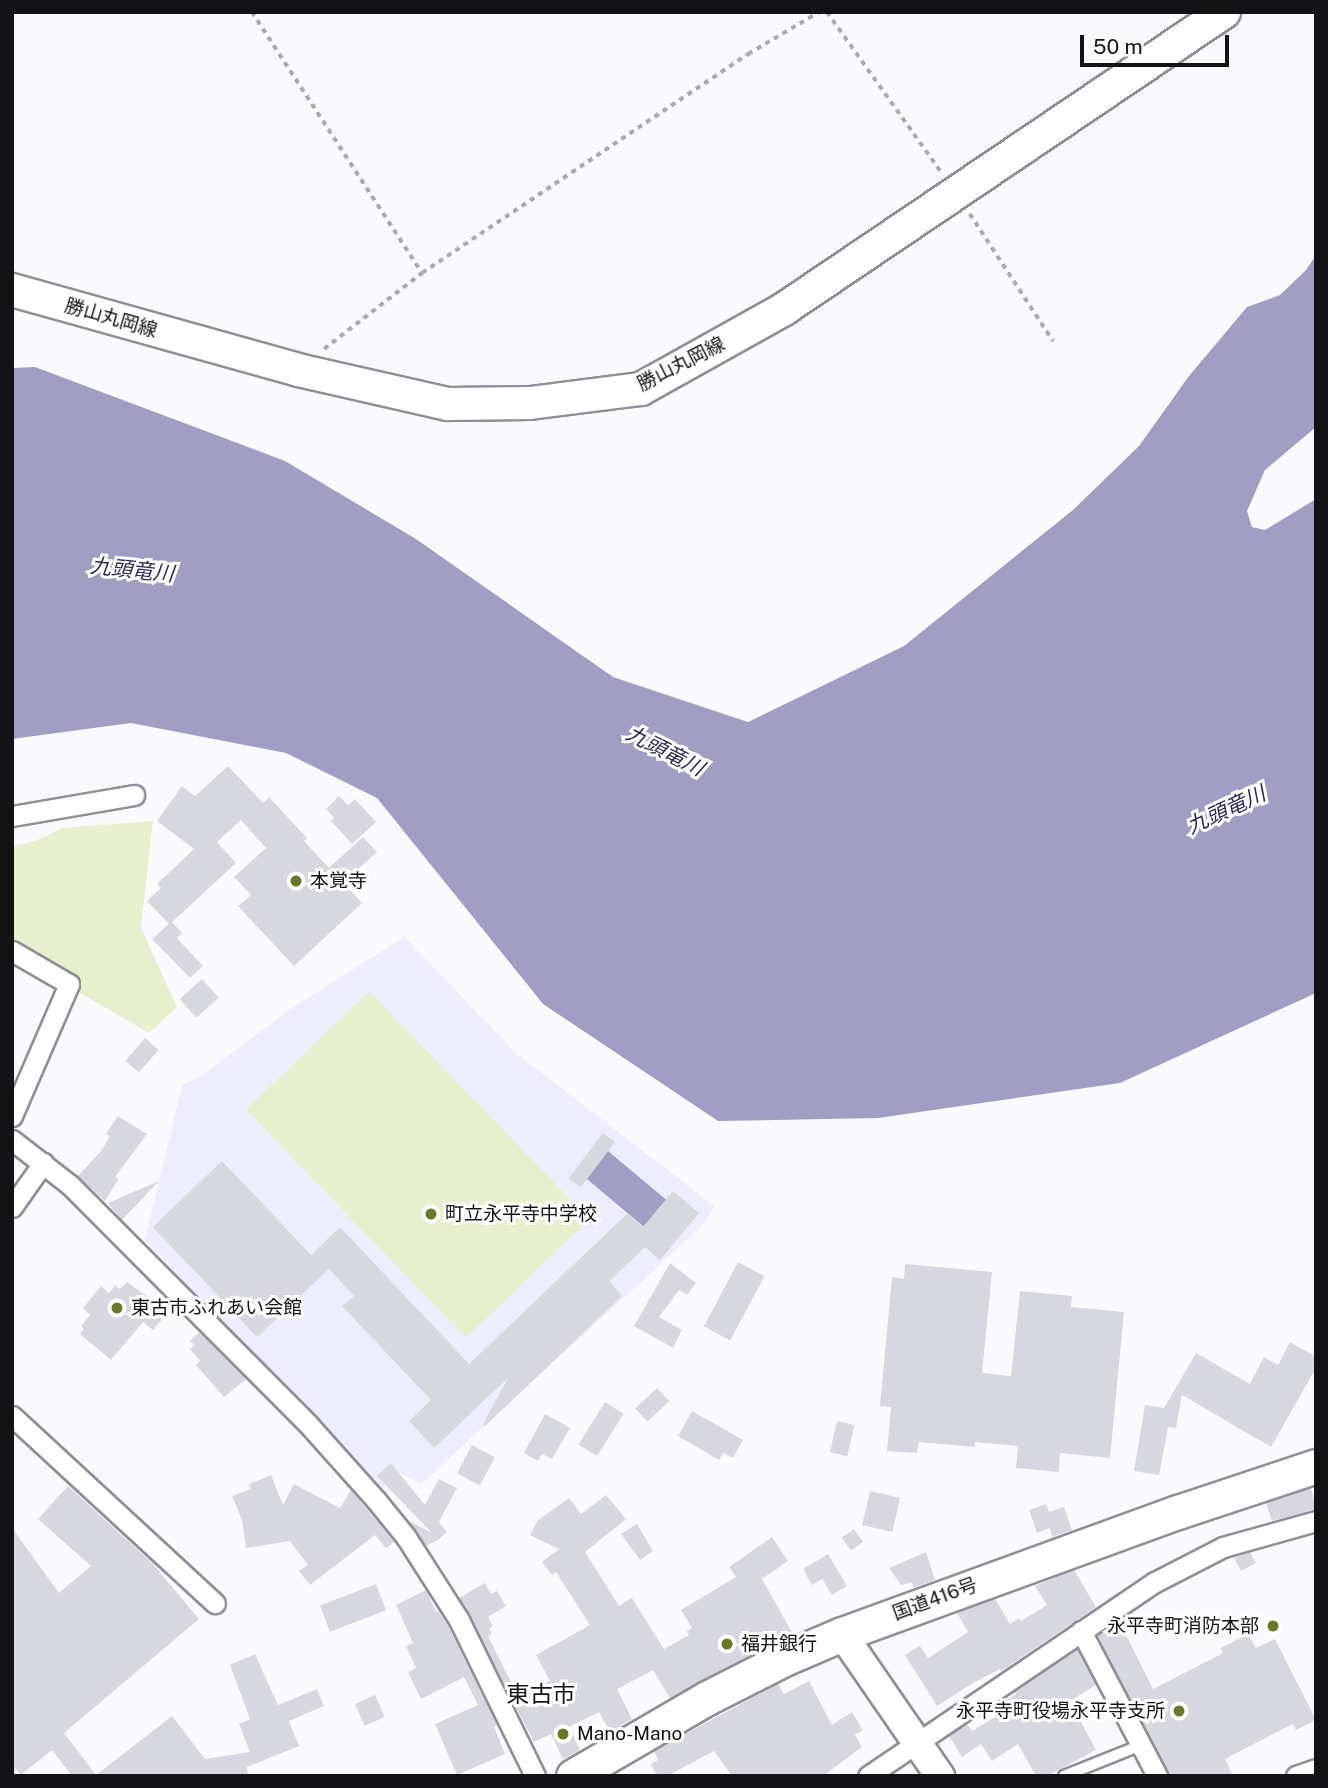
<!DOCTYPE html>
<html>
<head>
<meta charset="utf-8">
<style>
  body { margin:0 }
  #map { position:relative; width:1328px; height:1788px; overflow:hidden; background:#fafafe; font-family:"Public Sans","Noto Sans JP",sans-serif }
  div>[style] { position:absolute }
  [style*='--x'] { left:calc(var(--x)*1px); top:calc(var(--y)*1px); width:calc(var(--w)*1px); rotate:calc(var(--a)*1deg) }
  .built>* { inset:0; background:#ededfe }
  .green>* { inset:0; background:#e6f0cd; transform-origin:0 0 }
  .water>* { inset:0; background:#a09ec3; transform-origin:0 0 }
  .building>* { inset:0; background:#d7d7e0; transform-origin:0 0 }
  .path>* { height:3.5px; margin-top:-1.75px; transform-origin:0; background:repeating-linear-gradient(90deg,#ababaf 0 5px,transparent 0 10px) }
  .roads { filter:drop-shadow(2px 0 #8f8f97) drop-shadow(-2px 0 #8f8f97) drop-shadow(0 2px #8f8f97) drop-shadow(0 -2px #8f8f97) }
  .service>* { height:10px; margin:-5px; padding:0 5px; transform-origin:5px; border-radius:5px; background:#fff }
  .minor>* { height:19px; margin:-9.5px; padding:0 9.5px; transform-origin:9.5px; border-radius:9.5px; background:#fff }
  .secondary>* { height:28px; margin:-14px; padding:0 14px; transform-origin:14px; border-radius:14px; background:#fff }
  .primary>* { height:32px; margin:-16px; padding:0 16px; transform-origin:16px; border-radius:16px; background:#fff }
  .trunk>* { height:33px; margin:-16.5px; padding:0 16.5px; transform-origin:16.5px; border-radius:16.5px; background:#fff }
  .dots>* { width:19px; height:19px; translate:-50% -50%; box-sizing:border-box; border:4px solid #fff; border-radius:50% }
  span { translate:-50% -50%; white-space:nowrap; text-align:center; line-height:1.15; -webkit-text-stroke:6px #fff; paint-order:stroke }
  .street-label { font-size:19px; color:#131316 }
  .poi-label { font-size:19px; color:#131316 }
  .left { translate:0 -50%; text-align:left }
  .right { translate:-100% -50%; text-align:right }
  .water-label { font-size:21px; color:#2e2756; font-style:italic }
  .quarter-label { font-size:23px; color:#131316 }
  .frame { position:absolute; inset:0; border:14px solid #131316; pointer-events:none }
  .scale { position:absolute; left:1080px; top:35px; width:149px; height:32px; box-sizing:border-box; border:4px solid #131316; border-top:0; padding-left:9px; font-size:21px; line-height:24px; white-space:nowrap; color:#131316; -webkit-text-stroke:5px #fff; paint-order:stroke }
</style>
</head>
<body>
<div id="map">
  <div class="built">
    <div style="clip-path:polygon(404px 937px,516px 1053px,714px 1206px,706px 1222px,421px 1484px,400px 1473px,380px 1491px,145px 1240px,182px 1086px,206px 1072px,289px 1010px)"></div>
  </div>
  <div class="green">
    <div style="clip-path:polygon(153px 821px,141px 928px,177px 1007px,149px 1033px,75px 990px,12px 946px,12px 846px,35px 841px,62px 828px)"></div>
    <div style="left:369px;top:991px;width:317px;height:171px;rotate:46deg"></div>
  </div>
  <div class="water">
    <div style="clip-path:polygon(1316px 255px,1316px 427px,1265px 470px,1247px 511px,1252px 527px,1265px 530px,1316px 499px,1316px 993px,1120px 1083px,878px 1118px,718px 1121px,543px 1004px,377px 798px,286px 753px,131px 723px,12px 739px,12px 368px,35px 367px,285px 461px,416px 539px,613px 677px,748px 722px,904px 646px,1073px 510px,1139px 446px,1189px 376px,1247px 307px,1280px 295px,1306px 270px)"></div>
    <div style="left:608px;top:1151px;width:76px;height:35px;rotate:40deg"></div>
  </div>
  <div class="building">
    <div style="clip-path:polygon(228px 766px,263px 803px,269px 797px,307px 838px,304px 841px,329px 868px,363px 837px,377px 852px,343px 883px,362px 903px,294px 966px,238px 906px,251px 895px,234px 877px,266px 848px,241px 820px,217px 842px,236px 863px,172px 922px,182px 933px,177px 938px,203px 966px,190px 978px,152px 939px,169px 924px,147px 901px,161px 888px,157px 884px,194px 849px,157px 821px,182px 786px,195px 796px)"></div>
    <div style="clip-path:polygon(339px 796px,348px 805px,355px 799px,376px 822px,352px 844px,331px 821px,334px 818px,326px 809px)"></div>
    <div style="left:202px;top:979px;width:25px;height:30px;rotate:48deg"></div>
    <div style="left:145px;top:1038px;width:18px;height:30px;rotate:41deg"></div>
    <div style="clip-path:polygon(118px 1116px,147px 1134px,115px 1177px,118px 1180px,105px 1201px,78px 1176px,101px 1151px,110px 1136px,106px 1134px)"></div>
    <div style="left:603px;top:1133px;width:15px;height:57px;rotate:37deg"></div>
    <div style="clip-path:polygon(222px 1161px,311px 1255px,340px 1227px,469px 1364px,627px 1214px,643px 1227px,673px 1191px,699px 1213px,660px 1260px,645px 1247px,609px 1281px,622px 1296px,485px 1426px,483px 1424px,508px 1378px,434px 1448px,409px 1421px,431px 1400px,342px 1306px,354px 1296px,329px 1269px,257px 1337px,153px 1227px)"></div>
    <div style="clip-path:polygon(159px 1181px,122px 1220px,108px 1203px)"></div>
    <div style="left:738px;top:1262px;width:30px;height:73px;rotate:28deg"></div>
    <div style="clip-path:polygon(670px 1263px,696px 1283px,687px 1295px,679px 1290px,659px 1317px,682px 1330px,673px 1348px,634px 1326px)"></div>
    <div style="clip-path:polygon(905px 1264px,992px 1272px,982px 1373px,1011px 1376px,1020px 1291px,1072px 1296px,1071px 1307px,1124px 1312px,1110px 1458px,1060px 1453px,1059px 1472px,1016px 1468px,1018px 1446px,975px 1442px,975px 1447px,919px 1442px,917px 1453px,887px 1451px,891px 1407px,880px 1406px,892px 1277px,904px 1279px)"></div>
    <div style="clip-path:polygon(127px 1282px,168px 1312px,153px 1330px,143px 1322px,111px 1360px,80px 1334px,84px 1329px,81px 1326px,90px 1315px,83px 1308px,101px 1286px,109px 1293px,115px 1285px,120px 1289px)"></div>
    <div style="clip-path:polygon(199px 1332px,246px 1379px,224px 1397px,196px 1365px,200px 1361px,190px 1349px,195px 1345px,190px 1341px)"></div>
    <div style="clip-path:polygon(1290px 1342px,1316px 1357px,1316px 1368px,1271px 1447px,1182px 1395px,1176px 1428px,1168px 1427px,1159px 1475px,1134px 1471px,1145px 1405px,1164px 1408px,1196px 1353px,1250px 1384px,1264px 1357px,1278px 1365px)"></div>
    <div style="left:657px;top:1388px;width:18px;height:30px;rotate:47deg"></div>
    <div style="left:605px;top:1402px;width:22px;height:50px;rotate:32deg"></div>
    <div style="clip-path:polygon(692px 1411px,743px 1440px,733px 1458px,723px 1453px,719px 1460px,678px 1436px)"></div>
    <div style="clip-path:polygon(545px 1414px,570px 1428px,552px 1459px,542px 1454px,538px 1461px,524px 1453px)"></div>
    <div style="left:837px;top:1421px;width:18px;height:32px;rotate:13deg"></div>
    <div style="left:472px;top:1445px;width:26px;height:32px;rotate:28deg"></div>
    <div style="clip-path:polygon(391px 1463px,425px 1505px,439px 1479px,457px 1488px,439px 1522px,447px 1532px,438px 1540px,426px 1546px,409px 1521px,432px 1533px,377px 1476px)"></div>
    <div style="clip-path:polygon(271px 1475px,283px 1505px,294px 1484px,340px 1508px,351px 1490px,394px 1542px,386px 1548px,375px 1535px,310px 1585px,299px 1571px,308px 1565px,290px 1541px,246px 1548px,242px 1520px,232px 1496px,251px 1489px,249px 1484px)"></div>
    <div style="clip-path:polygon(68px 1486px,152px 1563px,199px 1619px,64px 1733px,96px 1775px,172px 1716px,205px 1759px,250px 1752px,239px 1724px,250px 1719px,230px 1665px,255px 1654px,278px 1705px,317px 1689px,324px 1706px,289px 1721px,299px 1746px,247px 1767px,248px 1776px,72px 1776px,52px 1750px,21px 1775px,12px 1765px,12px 1528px,59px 1593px,91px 1566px,38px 1519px)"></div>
    <div style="clip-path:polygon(1311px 1488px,1316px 1509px,1272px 1521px,1266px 1503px)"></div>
    <div style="left:870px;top:1491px;width:31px;height:35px;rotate:13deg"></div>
    <div style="clip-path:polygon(606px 1495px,626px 1519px,585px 1552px,619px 1606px,632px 1598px,664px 1649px,689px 1635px,687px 1631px,692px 1628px,681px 1610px,736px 1577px,729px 1567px,772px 1537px,788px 1561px,762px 1579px,793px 1634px,670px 1698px,653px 1670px,617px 1689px,632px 1719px,610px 1732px,599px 1712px,569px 1727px,580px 1750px,563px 1759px,551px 1734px,534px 1742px,459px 1598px,485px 1583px,491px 1594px,497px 1591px,506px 1606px,488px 1617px,493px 1626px,489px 1629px,492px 1633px,488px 1636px,518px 1696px,550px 1681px,536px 1655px,590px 1625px,556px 1572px,552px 1575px,542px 1562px,559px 1549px,530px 1535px,537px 1521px,569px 1498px,581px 1514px)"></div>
    <div style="clip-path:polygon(1046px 1504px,1049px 1512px,1064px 1507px,1072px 1530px,1052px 1537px,1050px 1528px,1037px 1533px,1029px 1510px)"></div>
    <div style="clip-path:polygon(637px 1524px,653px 1551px,640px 1560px,621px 1534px)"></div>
    <div style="left:854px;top:1529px;width:16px;height:15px;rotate:55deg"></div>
    <div style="clip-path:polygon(926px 1552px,935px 1580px,913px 1588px,912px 1582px,901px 1585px,889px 1568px)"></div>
    <div style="clip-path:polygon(1250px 1552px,1256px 1563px,1241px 1571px,1234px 1558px)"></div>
    <div style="clip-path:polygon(828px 1554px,847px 1586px,832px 1595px,822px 1579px,812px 1585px,803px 1569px)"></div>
    <div style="clip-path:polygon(1074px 1570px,1096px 1607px,1001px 1671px,1000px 1669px,973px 1683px,937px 1706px,905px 1655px,920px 1646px,928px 1658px,968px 1632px,957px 1613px,995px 1599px,1010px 1624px,1019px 1618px,1021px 1621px,1047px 1605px,1035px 1586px)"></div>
    <div style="left:376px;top:1584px;width:28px;height:60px;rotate:69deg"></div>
    <div style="clip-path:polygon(426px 1590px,436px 1612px,438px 1611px,448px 1626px,497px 1725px,494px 1726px,505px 1754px,457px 1775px,435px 1724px,478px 1705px,464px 1677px,421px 1699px,408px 1672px,416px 1668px,406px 1646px,413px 1643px,396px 1605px)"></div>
    <div style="clip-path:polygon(1119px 1621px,1153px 1689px,1223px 1653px,1221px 1648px,1248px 1634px,1256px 1648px,1275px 1639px,1316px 1720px,1296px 1730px,1293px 1724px,1225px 1759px,1233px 1776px,1169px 1776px,1097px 1636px)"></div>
    <div style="clip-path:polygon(1077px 1650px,1096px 1685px,1070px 1701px,1096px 1750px,1047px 1776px,1036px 1776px,1018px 1744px,992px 1761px,981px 1744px,962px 1757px,949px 1736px,967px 1724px,972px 1731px,1005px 1711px,1001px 1704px,1016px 1694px,1015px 1692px)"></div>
    <div style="clip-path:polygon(809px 1681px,832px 1725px,852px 1712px,863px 1730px,855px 1735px,862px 1747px,823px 1776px,732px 1776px,714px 1751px,667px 1776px,657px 1776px,651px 1764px,658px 1760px,654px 1751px,778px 1684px,784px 1694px)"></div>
    <div style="left:375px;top:1695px;width:24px;height:22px;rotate:66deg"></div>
  </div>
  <div class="path">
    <div style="--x:252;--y:12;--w:311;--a:56.9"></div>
    <div style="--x:827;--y:12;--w:198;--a:54.5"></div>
    <div style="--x:970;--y:214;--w:152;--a:56.8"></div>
    <div style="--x:324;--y:349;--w:124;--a:-37.8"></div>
    <div style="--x:422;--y:273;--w:393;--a:-33.9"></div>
    <div style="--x:748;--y:54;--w:82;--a:-30.6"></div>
  </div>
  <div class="roads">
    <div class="service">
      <div style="--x:1064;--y:1776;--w:83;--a:-21.9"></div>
    </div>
    <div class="minor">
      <div style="--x:12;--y:816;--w:124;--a:-9.8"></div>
      <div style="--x:12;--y:951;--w:66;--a:30.1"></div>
      <div style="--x:69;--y:984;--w:144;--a:113.4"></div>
      <div style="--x:12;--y:1140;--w:73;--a:37.8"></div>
      <div style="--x:70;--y:1185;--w:337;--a:45.1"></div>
      <div style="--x:308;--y:1424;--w:102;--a:48.2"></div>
      <div style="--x:376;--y:1500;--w:48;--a:51"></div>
      <div style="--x:406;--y:1537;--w:98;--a:57.4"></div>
      <div style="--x:459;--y:1620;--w:174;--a:64"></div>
      <div style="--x:12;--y:1207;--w:54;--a:-54.8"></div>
      <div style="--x:12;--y:1416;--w:276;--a:42.7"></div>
      <div style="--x:1081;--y:1631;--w:164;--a:62.3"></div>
      <div style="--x:868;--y:1776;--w:346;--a:-34.1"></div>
      <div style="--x:1155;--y:1582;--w:76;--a:-27.2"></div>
      <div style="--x:1223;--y:1547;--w:97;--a:-15.6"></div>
      <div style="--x:1296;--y:1776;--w:21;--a:-19"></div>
    </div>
    <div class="secondary">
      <div style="--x:842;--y:1634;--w:173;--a:55.4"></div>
    </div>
    <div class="primary">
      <div style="--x:12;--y:290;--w:297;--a:15.6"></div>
      <div style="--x:298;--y:370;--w:154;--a:12.8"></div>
      <div style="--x:448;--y:404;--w:82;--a:-0.7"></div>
      <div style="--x:530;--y:403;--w:112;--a:-7.2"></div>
      <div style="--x:641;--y:389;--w:164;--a:-29.2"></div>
      <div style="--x:784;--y:309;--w:531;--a:-34.02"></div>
    </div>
    <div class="trunk">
      <div style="--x:573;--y:1776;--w:155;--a:-30.2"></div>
      <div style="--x:707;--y:1698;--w:89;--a:-26.9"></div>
      <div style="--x:786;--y:1658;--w:61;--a:-23.2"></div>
      <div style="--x:842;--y:1634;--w:357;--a:-20"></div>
      <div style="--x:1178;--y:1512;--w:145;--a:-18.4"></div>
    </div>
  </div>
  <div class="dots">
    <div style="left:296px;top:881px;background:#687a28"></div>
    <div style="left:431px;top:1214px;background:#687a28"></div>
    <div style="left:117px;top:1308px;background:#687a28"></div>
    <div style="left:1273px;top:1626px;background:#687a28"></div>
    <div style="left:727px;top:1644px;background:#687a28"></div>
    <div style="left:1179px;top:1711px;background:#687a28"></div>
    <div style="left:563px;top:1734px;background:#687a28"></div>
  </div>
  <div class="street-label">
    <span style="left:111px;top:318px;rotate:16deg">勝山丸岡線</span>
    <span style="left:681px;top:364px;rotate:-27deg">勝山丸岡線</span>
    <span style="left:935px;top:1599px;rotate:-20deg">国道416号</span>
  </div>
  <div class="poi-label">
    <span class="left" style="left:310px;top:881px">本覚寺</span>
    <span class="left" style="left:445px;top:1214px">町立永平寺中学校</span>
    <span class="left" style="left:131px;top:1308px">東古市ふれあい会館</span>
    <span class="right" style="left:1259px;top:1626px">永平寺町消防本部</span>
    <span class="left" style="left:741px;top:1644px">福井銀行</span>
    <span class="right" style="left:1165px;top:1711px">永平寺町役場永平寺支所</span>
    <span class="left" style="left:577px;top:1734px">Mano-Mano</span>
  </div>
  <div class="water-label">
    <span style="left:132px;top:570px;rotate:6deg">九頭竜川</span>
    <span style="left:665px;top:751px;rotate:27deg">九頭竜川</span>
    <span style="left:1226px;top:810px;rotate:-25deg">九頭竜川</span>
  </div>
  <div class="quarter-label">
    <span style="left:541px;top:1694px">東古市</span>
  </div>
  <div class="frame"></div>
  <div class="scale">50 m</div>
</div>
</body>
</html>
